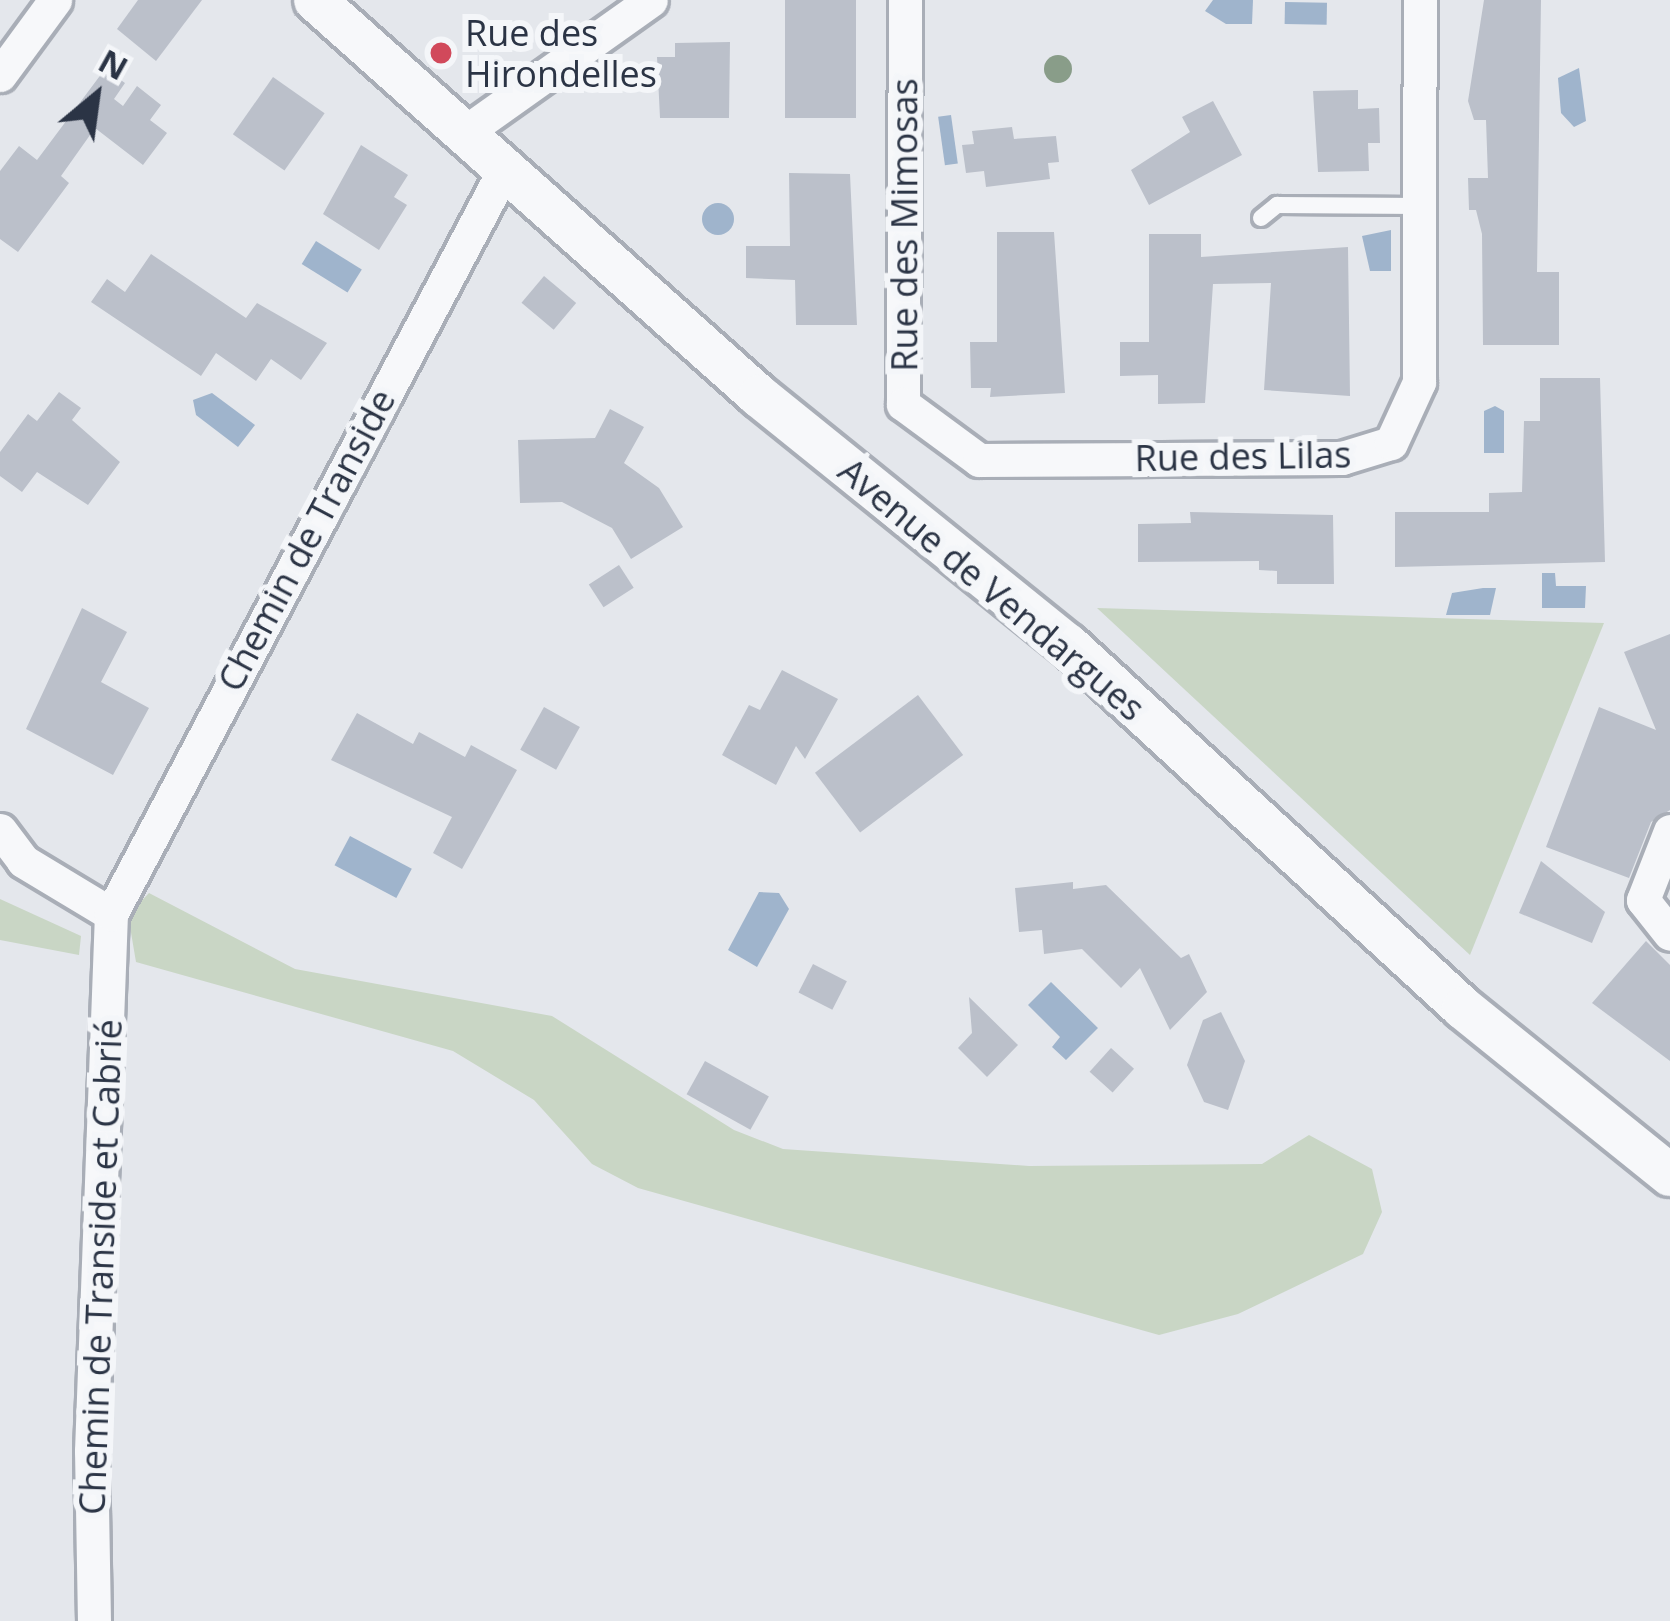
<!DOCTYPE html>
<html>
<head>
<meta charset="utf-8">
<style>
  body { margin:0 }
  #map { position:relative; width:1670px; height:1621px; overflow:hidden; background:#e4e7ec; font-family:"Open Sans",sans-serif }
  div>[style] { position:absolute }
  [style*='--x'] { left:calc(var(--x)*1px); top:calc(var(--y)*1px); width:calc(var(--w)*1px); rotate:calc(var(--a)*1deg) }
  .green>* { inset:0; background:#c9d6c5 }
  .water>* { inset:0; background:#9fb4cc; transform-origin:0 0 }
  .round { border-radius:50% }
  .building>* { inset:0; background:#bbc0ca; transform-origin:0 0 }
  .roads { filter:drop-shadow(3px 0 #a9aeb7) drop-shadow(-3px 0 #a9aeb7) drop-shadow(0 3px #a9aeb7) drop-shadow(0 -3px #a9aeb7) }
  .service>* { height:16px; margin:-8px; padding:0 8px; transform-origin:8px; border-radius:8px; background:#f7f8fa }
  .minor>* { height:33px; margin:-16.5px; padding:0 16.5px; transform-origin:16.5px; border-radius:16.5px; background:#f7f8fa }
  .tertiary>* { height:42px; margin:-21px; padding:0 21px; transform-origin:21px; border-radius:21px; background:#f7f8fa }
  .trees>* { width:28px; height:28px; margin:-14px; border-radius:50%; background:#899d89 }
  .dots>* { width:33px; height:33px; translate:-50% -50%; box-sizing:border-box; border:6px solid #f4f6f9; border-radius:50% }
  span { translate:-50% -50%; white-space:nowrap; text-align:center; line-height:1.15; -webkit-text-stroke:12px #f4f6f9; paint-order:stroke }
  .poi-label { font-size:36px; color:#2b3445 }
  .left { translate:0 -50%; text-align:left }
  .street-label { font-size:36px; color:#2b3445 }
  .north { position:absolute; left:36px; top:36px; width:120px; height:120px; -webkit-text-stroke:9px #f4f6f9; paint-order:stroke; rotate:29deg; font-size:33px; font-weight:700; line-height:48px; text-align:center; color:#2b3445 }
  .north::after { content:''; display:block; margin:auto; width:42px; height:54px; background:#2b3445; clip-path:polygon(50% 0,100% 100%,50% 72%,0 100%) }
</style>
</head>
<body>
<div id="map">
  <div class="green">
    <div style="clip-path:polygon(1097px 608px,1604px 623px,1470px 955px)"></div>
    <div style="clip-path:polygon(149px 893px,295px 969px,552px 1016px,734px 1130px,783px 1149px,1029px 1166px,1262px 1164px,1309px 1135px,1372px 1169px,1382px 1212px,1363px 1254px,1238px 1314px,1159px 1335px,638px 1188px,592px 1164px,534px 1100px,453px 1051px,136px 962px,128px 915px)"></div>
    <div style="clip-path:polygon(0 899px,81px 936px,79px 955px,0 940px)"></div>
  </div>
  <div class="water">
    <div style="clip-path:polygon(1213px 0,1253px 0,1252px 24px,1226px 24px,1205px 11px)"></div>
    <div style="left:1285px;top:2px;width:42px;height:22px;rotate:1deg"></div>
    <div style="clip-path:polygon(1579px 68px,1586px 121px,1574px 127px,1561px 113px,1558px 78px)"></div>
    <div style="left:951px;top:115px;width:49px;height:13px;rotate:82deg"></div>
    <div class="round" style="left:702px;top:203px;width:32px;height:32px"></div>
    <div style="clip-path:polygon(1391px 230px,1391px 271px,1370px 271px,1362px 236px)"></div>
    <div style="left:316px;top:241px;width:54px;height:27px;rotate:32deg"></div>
    <div style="clip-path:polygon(212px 393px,255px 425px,238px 447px,196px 415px,193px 400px)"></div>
    <div style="clip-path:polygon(1495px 406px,1504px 411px,1504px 453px,1484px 453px,1484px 411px)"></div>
    <div style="clip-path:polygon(1542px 573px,1555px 573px,1556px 586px,1586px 586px,1585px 608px,1542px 608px)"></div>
    <div style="clip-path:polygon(1483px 588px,1496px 588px,1490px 615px,1446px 615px,1452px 593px)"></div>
    <div style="left:350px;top:836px;width:70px;height:33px;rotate:28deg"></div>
    <div style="clip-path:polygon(759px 892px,779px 893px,789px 909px,757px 967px,728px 950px)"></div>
    <div style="clip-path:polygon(1051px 982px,1098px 1028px,1066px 1060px,1052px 1047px,1060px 1037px,1028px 1005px)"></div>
  </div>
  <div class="building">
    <div style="clip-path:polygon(138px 0,202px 0,156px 61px,117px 29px)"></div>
    <div style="left:785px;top:0;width:71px;height:118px"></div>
    <div style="clip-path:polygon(1484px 0,1541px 0,1537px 272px,1559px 272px,1559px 345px,1483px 345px,1482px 234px,1476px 210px,1469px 210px,1468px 178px,1488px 178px,1486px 120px,1474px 120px,1468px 101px)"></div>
    <div style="clip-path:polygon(730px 42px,729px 118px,660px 118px,657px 57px,675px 57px,675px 43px)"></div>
    <div style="clip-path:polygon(105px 69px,125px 83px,114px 99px,123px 106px,137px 86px,161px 105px,150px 120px,167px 133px,143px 165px,95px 128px,61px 176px,69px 183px,18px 252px,0 239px,0 171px,19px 146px,37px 160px)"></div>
    <div style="left:273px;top:77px;width:63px;height:70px;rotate:35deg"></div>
    <div style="clip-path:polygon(1358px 90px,1358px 109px,1379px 108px,1380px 143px,1368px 143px,1369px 171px,1318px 172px,1313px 91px)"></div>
    <div style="clip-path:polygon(1213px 101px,1242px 155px,1149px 205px,1131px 170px,1190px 132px,1182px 117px)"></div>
    <div style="clip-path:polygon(1012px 127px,1014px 139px,1056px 136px,1059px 162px,1048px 163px,1050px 179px,986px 187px,984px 171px,966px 173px,962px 145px,974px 144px,972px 131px)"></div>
    <div style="clip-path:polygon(361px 145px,408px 175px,394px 197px,407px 205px,379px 250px,323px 214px)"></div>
    <div style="clip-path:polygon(789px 173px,850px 174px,857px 325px,796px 325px,795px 280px,746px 278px,746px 246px,790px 246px)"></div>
    <div style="clip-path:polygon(997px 232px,1054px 232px,1065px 393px,990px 397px,991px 388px,971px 388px,970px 342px,997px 342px)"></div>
    <div style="clip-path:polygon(1149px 234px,1201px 234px,1201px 257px,1348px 247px,1350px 396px,1264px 390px,1271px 283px,1213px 284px,1205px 403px,1158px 404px,1158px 375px,1120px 376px,1120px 342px,1149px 342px)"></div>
    <div style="clip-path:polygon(151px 254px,246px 318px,257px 303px,327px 343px,301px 380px,271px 359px,256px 381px,216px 353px,201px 376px,91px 302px,107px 279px,125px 292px)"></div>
    <div style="left:544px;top:276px;width:42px;height:35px;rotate:40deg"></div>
    <div style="clip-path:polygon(1540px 378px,1600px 378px,1605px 562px,1395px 567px,1395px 512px,1489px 512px,1489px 493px,1522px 492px,1524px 421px,1540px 421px)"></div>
    <div style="clip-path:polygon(59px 392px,81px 408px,72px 420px,120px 462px,88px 505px,37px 472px,22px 492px,0 476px,0 452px,28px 414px,37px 421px)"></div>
    <div style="clip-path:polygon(610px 409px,644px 427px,624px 463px,659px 488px,683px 527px,631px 559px,612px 528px,562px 502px,520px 503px,518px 440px,595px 438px)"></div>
    <div style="clip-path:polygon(1190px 512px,1333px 515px,1334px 584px,1277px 584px,1277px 571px,1259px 570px,1259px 561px,1138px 562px,1138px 524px,1191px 523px)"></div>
    <div style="left:619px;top:565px;width:27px;height:36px;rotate:57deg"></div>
    <div style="clip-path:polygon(82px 608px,127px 632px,101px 682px,149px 708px,113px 775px,26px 729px)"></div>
    <div style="clip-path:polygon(1670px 634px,1670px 810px,1651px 822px,1629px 878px,1546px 847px,1599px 707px,1656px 730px,1624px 652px)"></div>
    <div style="clip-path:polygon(782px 670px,838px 699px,805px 759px,796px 746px,776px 785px,722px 755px,749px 705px,760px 710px)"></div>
    <div style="left:918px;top:695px;width:75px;height:129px;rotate:53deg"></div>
    <div style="left:544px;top:707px;width:41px;height:49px;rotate:29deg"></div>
    <div style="clip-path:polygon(357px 713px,413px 744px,419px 732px,465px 757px,471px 745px,517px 770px,462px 869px,433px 853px,452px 817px,331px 760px)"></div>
    <div style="clip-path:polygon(1541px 861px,1605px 912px,1592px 943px,1519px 913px)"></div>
    <div style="clip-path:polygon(1073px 882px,1073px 889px,1106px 885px,1181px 958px,1189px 954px,1207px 992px,1170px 1030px,1140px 968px,1121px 988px,1082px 949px,1044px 954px,1042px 930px,1019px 932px,1015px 888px)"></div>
    <div style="clip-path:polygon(1646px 941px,1670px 965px,1670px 1061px,1592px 1003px)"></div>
    <div style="left:813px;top:964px;width:38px;height:32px;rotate:27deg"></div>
    <div style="clip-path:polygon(969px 997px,1018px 1045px,987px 1077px,958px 1048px,972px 1033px)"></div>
    <div style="clip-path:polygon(1221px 1012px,1245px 1061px,1228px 1110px,1204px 1102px,1187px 1065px,1203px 1020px)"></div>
    <div style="left:1111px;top:1048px;width:31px;height:32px;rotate:42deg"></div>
    <div style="left:705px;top:1061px;width:73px;height:38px;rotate:29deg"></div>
  </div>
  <div class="roads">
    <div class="service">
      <div style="--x:1261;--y:218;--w:21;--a:-39"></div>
      <div style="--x:1277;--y:205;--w:142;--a:0.4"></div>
    </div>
    <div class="minor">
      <div style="--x:905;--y:0;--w:404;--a:90.3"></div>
      <div style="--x:903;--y:404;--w:94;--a:36.4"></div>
      <div style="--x:979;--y:460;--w:363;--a:-0.3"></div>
      <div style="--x:1342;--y:458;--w:51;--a:-17"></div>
      <div style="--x:1391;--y:443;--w:67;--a:-65.3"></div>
      <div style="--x:1419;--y:382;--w:382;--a:-89.9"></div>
      <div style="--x:0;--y:75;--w:93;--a:-53.7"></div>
      <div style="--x:464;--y:133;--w:229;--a:-35.4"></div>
      <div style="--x:0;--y:830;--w:39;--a:53"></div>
      <div style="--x:23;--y:861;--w:103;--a:31.1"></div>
      <div style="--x:1670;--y:831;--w:74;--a:111.4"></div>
      <div style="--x:1643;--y:900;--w:43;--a:51.5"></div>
      <div style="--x:94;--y:1621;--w:170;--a:-91"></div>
      <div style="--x:91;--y:1451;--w:537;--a:-87.87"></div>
      <div style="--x:111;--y:914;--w:844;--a:-62.16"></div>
    </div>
    <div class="tertiary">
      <div style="--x:315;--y:0;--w:595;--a:41.73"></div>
      <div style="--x:759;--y:396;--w:397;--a:38.9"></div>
      <div style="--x:1068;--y:645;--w:536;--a:42.58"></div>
      <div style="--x:1463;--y:1008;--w:266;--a:38.9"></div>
    </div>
  </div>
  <div class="trees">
    <div style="left:1058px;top:69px"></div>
  </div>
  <div class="dots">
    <div style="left:441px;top:53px;background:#d1495b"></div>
  </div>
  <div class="poi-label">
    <span class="left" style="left:465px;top:53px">Rue des<br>Hirondelles</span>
  </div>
  <div class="street-label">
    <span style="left:904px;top:225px;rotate:-90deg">Rue des Mimosas</span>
    <span style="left:1243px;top:456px;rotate:-1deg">Rue des Lilas</span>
    <span style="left:306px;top:540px;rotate:-62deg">Chemin de Transide</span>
    <span style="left:992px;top:589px;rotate:40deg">Avenue de Vendargues</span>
    <span style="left:100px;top:1267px;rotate:-88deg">Chemin de Transide et Cabrié</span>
  </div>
  <div class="north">N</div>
</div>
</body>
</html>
